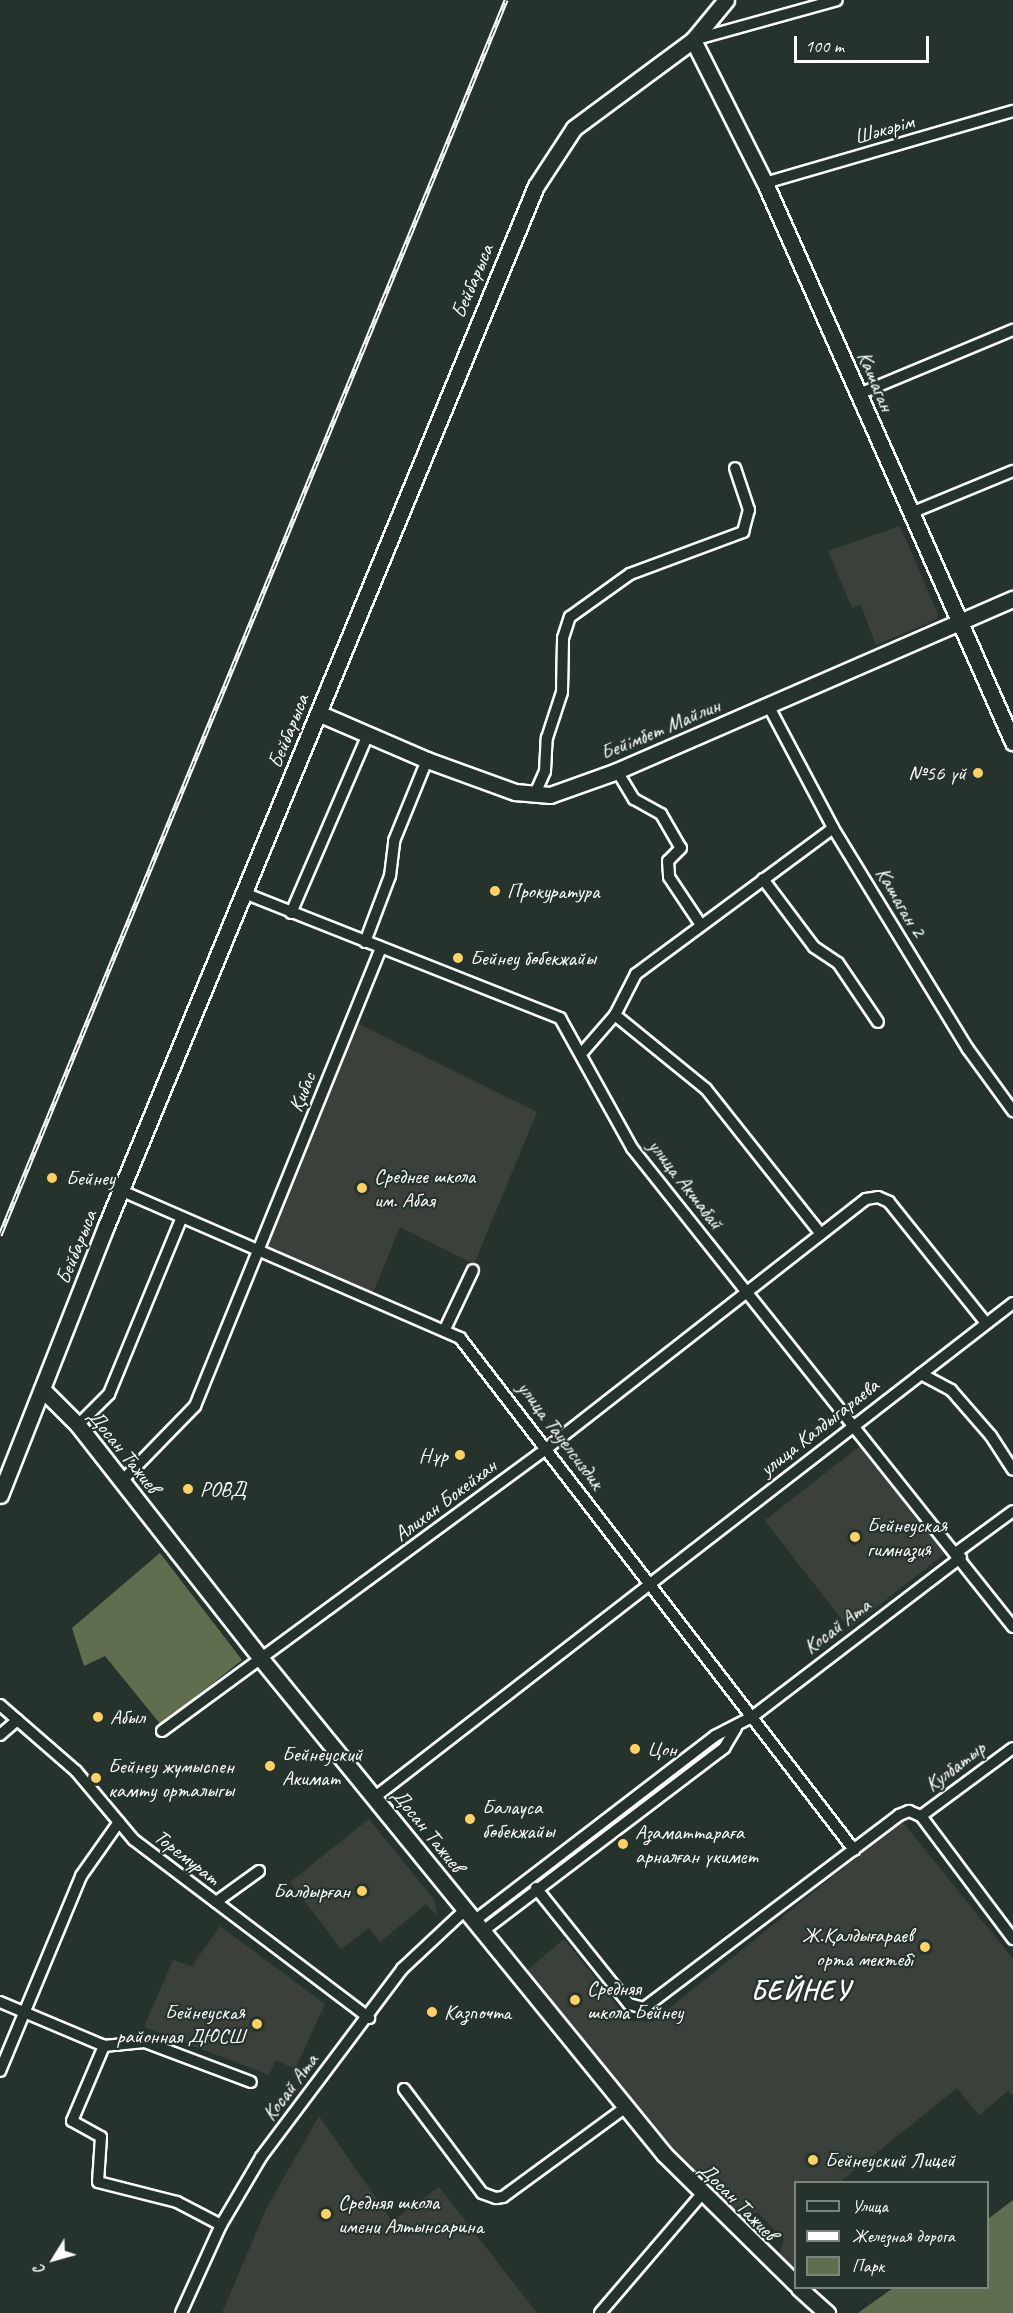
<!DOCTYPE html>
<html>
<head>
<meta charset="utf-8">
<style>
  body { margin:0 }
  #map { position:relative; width:1013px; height:2313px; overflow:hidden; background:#26332d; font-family:Caveat,sans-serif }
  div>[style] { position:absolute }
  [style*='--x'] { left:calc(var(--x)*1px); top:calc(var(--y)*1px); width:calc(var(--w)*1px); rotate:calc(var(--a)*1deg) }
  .built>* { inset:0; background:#3b413a; transform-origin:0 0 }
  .green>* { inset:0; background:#606d4f }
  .roads { filter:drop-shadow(2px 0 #fff) drop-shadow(-2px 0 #fff) drop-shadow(0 2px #fff) drop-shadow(0 -2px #fff) }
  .street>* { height:10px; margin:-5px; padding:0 5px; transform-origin:5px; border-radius:5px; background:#26332d }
  .secondary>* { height:15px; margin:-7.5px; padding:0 7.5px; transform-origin:7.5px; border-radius:7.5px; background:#26332d }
  .rail>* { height:5px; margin-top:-2.5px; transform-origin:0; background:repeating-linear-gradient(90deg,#26332d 0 9px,#fff 0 18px); box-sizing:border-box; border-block:2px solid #fff }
  .dots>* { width:16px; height:16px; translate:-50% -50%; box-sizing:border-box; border:3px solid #26332d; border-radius:50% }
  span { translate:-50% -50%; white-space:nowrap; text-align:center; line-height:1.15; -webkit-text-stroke:4.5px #26332d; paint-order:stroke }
  .street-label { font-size:21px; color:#fff }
  .poi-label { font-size:21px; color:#fff }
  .right { translate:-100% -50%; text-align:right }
  .left { translate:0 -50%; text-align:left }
  .district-label { font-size:27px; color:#fff; font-weight:700; letter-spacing:1.5px }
  .legend { position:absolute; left:794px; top:2181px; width:195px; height:108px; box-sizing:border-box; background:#26332d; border:2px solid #7d8581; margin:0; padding:8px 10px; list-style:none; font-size:18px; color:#fff }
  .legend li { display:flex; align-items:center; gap:12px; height:30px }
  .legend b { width:30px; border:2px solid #7d8581 }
  .north { position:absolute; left:24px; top:2229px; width:60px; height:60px; -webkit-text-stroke:4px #26332d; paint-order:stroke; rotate:233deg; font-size:16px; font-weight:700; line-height:24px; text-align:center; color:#fff }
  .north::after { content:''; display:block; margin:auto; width:21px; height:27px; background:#fff; clip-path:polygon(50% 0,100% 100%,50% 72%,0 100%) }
  .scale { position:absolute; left:794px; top:36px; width:135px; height:27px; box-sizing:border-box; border:3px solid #fff; border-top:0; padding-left:8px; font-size:18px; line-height:21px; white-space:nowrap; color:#fff; -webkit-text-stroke:4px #26332d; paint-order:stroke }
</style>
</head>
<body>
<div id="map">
  <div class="built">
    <div style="clip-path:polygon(900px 526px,938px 614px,937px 619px,876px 645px,861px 605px,852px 608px,828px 551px)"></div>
    <div style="clip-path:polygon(357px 1023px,537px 1112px,474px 1264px,400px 1227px,373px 1293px,267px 1247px)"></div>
    <div style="left:860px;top:1446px;width:137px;height:121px;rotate:52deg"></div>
    <div style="clip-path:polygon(369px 1819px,434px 1900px,438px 1917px,426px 1904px,380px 1942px,369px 1928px,341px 1949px,290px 1882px)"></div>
    <div style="clip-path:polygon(902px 1821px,1013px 1959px,1013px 2097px,1008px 2091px,979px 2115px,957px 2088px,840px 2182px,796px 2182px,795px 2285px,777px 2262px,784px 2240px,758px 2212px,733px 2220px,525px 1972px,564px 1939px,628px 2020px,652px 2022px)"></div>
    <div style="clip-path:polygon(220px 1926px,325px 2004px,295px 2069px,276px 2060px,269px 2075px,144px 2027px,173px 1960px,192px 1966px)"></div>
    <div style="clip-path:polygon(319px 2116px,392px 2221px,439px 2187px,537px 2313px,222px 2313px,267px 2207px)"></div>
  </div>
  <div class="green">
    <div style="clip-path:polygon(160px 1553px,242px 1660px,161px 1725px,105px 1656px,84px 1666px,72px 1628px)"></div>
    <div style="clip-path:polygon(1013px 2200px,1013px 2313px,858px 2313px,893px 2288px,988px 2288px,988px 2219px)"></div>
  </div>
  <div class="roads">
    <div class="street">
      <div style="--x:693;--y:40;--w:149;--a:-15.5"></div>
      <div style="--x:765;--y:183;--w:258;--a:-16.2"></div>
      <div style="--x:859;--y:394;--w:167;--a:-22.6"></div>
      <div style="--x:911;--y:513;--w:110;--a:-22.4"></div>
      <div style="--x:768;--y:705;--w:139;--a:62.1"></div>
      <div style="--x:833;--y:828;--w:259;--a:58.6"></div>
      <div style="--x:968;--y:1049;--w:77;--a:54"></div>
      <div style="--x:617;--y:771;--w:33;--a:59"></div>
      <div style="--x:634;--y:799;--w:31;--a:29"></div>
      <div style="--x:661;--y:814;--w:39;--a:60"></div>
      <div style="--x:681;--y:848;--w:18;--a:135"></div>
      <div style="--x:668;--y:861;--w:16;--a:86"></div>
      <div style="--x:669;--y:877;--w:58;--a:56.3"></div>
      <div style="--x:534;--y:796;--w:27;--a:-66"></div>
      <div style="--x:545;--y:771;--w:33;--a:-87"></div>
      <div style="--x:547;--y:738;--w:48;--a:-71.9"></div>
      <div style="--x:562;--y:692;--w:54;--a:-88.9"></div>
      <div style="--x:563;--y:638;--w:22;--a:-72"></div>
      <div style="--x:570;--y:617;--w:74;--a:-35.6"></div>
      <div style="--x:630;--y:574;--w:121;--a:-20.4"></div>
      <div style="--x:743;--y:532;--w:23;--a:-75"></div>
      <div style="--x:749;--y:510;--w:44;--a:-108.4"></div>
      <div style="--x:763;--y:879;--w:85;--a:53.1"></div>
      <div style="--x:814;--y:947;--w:29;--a:34"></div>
      <div style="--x:838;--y:963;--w:71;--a:55.9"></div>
      <div style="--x:244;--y:893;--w:340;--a:21.6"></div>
      <div style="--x:560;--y:1018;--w:149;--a:61"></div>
      <div style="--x:632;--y:1148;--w:612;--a:51.5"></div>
      <div style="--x:291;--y:913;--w:195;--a:-66.7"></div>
      <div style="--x:365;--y:942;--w:71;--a:-69.3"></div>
      <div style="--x:390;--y:876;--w:35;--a:-83"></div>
      <div style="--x:394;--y:841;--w:87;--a:-67.8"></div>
      <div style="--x:615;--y:1015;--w:117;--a:39.1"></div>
      <div style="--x:706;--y:1089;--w:185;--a:51.6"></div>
      <div style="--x:581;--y:1054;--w:52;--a:-48.9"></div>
      <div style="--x:615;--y:1015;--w:46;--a:-62.9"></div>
      <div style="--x:636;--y:974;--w:245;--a:-36.5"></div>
      <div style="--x:122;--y:1191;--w:369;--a:23.5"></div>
      <div style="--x:460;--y:1338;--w:646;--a:52.42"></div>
      <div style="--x:445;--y:1329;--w:65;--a:-64.6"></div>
      <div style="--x:921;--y:1374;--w:34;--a:28"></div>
      <div style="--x:951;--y:1390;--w:61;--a:49"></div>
      <div style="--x:991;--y:1436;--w:40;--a:57.1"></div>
      <div style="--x:78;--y:1425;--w:44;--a:-45"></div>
      <div style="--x:109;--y:1394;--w:191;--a:-67.6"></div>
      <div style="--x:122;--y:1481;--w:105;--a:-45.8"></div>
      <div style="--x:195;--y:1406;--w:493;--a:-67.9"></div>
      <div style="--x:957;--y:1552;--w:69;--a:-36.2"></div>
      <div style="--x:0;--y:1705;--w:101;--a:41"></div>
      <div style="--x:76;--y:1771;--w:90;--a:50"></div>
      <div style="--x:134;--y:1840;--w:295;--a:37.1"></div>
      <div style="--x:162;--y:1731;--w:476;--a:-36.3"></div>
      <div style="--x:546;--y:1449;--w:406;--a:-38"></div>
      <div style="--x:866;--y:1199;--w:12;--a:-9"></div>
      <div style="--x:878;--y:1197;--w:12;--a:24"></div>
      <div style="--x:889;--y:1202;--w:155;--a:51.3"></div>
      <div style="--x:0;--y:1735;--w:23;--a:-41"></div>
      <div style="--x:375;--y:1797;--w:807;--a:-37.75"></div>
      <div style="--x:921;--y:1816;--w:114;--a:-36.5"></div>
      <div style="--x:536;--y:1888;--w:149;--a:51.3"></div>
      <div style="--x:629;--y:2004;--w:16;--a:15"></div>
      <div style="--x:644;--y:2008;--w:320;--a:-37.1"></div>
      <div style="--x:899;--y:1815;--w:11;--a:-22"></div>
      <div style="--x:909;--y:1811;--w:13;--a:23"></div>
      <div style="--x:921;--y:1816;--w:154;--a:53.2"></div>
      <div style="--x:216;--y:1902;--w:53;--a:-35.8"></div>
      <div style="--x:474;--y:1921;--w:304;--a:-37.5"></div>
      <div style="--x:715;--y:1736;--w:42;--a:-27.2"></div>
      <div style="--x:752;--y:1717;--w:263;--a:-37.4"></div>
      <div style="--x:483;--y:1931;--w:303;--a:-37.2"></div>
      <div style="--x:724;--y:1748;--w:23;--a:-59"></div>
      <div style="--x:0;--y:2002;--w:113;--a:22.9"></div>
      <div style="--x:0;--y:2071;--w:211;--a:-67.4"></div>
      <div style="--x:81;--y:1876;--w:66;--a:-54.9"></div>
      <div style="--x:404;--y:2089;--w:130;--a:53.1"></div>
      <div style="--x:482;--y:2193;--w:15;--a:20"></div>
      <div style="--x:496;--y:2198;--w:7;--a:-8"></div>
      <div style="--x:503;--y:2197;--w:152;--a:-36.2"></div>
      <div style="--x:221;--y:2225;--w:50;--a:-152.4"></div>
      <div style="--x:177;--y:2202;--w:81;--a:-165.8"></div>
      <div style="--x:98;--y:2182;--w:45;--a:-86.2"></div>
      <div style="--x:101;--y:2137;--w:33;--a:-151"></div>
      <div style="--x:72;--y:2121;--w:82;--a:-66.9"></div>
      <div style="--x:104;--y:2046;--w:41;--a:-5.6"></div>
      <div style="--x:145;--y:2042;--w:113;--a:20.7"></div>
      <div style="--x:181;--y:2313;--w:97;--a:-65.6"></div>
      <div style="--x:221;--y:2225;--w:79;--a:-59.5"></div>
      <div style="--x:261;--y:2157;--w:235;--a:-53.1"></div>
      <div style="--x:402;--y:1969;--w:86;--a:-43.1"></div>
      <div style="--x:600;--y:2313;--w:155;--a:-49.4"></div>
    </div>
    <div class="secondary">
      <div style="--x:693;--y:40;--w:160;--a:63.3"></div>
      <div style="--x:765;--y:183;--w:612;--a:66.08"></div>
      <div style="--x:318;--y:713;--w:119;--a:23.3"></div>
      <div style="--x:427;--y:760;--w:94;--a:20"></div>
      <div style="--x:515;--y:792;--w:35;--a:5"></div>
      <div style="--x:550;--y:795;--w:71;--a:-19.7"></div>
      <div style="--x:617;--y:771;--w:432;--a:-23.5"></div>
      <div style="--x:42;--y:1389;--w:51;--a:45"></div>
      <div style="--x:78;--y:1425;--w:298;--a:51.9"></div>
      <div style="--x:262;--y:1660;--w:637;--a:50.86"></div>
      <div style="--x:664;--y:2154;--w:185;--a:44.6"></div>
      <div style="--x:0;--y:1495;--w:289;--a:-68.5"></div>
      <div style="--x:106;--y:1226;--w:1125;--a:-67.54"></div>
      <div style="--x:536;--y:186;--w:69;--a:-56.8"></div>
      <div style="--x:574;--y:128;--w:148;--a:-36.5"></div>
      <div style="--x:693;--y:40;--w:52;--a:-50.5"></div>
      <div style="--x:799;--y:2288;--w:38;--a:42"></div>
    </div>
  </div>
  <div class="rail">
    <div style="--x:0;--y:1235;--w:1335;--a:-67.72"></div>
  </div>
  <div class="dots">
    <div style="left:978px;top:773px;background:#ffd166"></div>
    <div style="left:495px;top:891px;background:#ffd166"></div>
    <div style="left:458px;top:958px;background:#ffd166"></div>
    <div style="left:52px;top:1178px;background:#ffd166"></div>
    <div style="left:362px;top:1188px;background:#ffd166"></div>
    <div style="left:460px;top:1455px;background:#ffd166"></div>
    <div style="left:188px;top:1489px;background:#ffd166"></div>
    <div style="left:855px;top:1537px;background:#ffd166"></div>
    <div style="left:98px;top:1717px;background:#ffd166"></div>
    <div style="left:635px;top:1749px;background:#ffd166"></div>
    <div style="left:270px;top:1766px;background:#ffd166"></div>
    <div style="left:96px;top:1778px;background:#ffd166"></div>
    <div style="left:470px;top:1819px;background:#ffd166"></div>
    <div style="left:623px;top:1844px;background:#ffd166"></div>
    <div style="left:362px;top:1891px;background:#ffd166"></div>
    <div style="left:925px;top:1947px;background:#ffd166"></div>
    <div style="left:575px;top:2000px;background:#ffd166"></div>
    <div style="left:432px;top:2012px;background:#ffd166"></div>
    <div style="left:257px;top:2024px;background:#ffd166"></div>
    <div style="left:813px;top:2160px;background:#ffd166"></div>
    <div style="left:326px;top:2214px;background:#ffd166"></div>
  </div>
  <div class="street-label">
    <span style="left:884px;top:129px;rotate:-16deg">Шәкәрім</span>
    <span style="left:472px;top:281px;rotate:-67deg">Бейбарыса</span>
    <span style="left:876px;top:381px;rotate:66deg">Кашаган</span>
    <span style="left:660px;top:729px;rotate:-23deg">Бейімбет Майлин</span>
    <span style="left:288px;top:731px;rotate:-68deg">Бейбарыса</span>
    <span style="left:901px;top:902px;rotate:59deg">Кашаган 2</span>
    <span style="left:302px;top:1092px;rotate:-68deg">Қибас</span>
    <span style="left:686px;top:1184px;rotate:52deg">улица Акшабай</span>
    <span style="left:76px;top:1247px;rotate:-68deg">Бейбарыса</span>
    <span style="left:819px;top:1427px;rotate:-38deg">улица Калдыгараева</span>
    <span style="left:561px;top:1435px;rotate:53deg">улица Тауелсиздик</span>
    <span style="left:124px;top:1451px;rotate:51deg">Досан Тажиев</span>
    <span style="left:445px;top:1500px;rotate:-37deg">Алихан Бокейхан</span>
    <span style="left:837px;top:1626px;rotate:-37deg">Косай Ата</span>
    <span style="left:955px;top:1766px;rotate:-37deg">Кулбатыр</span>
    <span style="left:428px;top:1830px;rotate:51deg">Досан Тажиев</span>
    <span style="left:187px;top:1857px;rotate:38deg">Торемурат</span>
    <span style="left:290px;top:2087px;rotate:-53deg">Косай Ата</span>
    <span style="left:738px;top:2201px;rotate:45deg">Досан Тажиев</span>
  </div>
  <div class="poi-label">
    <span class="right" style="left:966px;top:773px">№56 үй</span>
    <span class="left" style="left:507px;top:891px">Прокуратура</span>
    <span class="left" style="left:470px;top:958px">Бейнеу бөбекжайы</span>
    <span class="left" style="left:374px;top:1188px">Среднее школа<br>им. Абая</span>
    <span class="left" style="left:66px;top:1178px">Бейнеу</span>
    <span class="right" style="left:448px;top:1455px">Нұр</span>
    <span class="left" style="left:200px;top:1489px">РОВД</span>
    <span class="left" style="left:867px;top:1537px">Бейнеуская<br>гимназия</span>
    <span class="left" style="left:110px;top:1717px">Абыл</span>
    <span class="left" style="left:647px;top:1749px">Цон</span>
    <span class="left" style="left:282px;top:1766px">Бейнеуский<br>Акимат</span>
    <span class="left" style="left:108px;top:1778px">Бейнеу жумыспен<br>камту орталыгы</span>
    <span class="left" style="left:482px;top:1819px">Балауса<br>бөбекжайы</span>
    <span class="left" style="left:635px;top:1844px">Азаматтараға<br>арналған үкимет</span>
    <span class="right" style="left:350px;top:1891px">Балдырған</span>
    <span class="right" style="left:913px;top:1947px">Ж.Қалдығараев<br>орта мектебі</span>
    <span class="left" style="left:587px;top:2000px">Средняя<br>школа Бейнеу</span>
    <span class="right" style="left:245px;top:2024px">Бейнеуская<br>районная ДЮСШ</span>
    <span class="left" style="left:444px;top:2012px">Казпочта</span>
    <span class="left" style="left:825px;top:2160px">Бейнеуский Лицей</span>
    <span class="left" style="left:338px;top:2214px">Средняя школа<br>имени Алтынсарина</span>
  </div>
  <div class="district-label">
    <span style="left:801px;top:1991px">БЕЙНЕУ</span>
  </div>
  <ul class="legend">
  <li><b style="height:8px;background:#26332d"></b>Улица</li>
  <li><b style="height:8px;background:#fff"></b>Железная дорога</li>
  <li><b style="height:16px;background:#606d4f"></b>Парк</li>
  </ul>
  <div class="north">С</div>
  <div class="scale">100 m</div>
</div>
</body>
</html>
